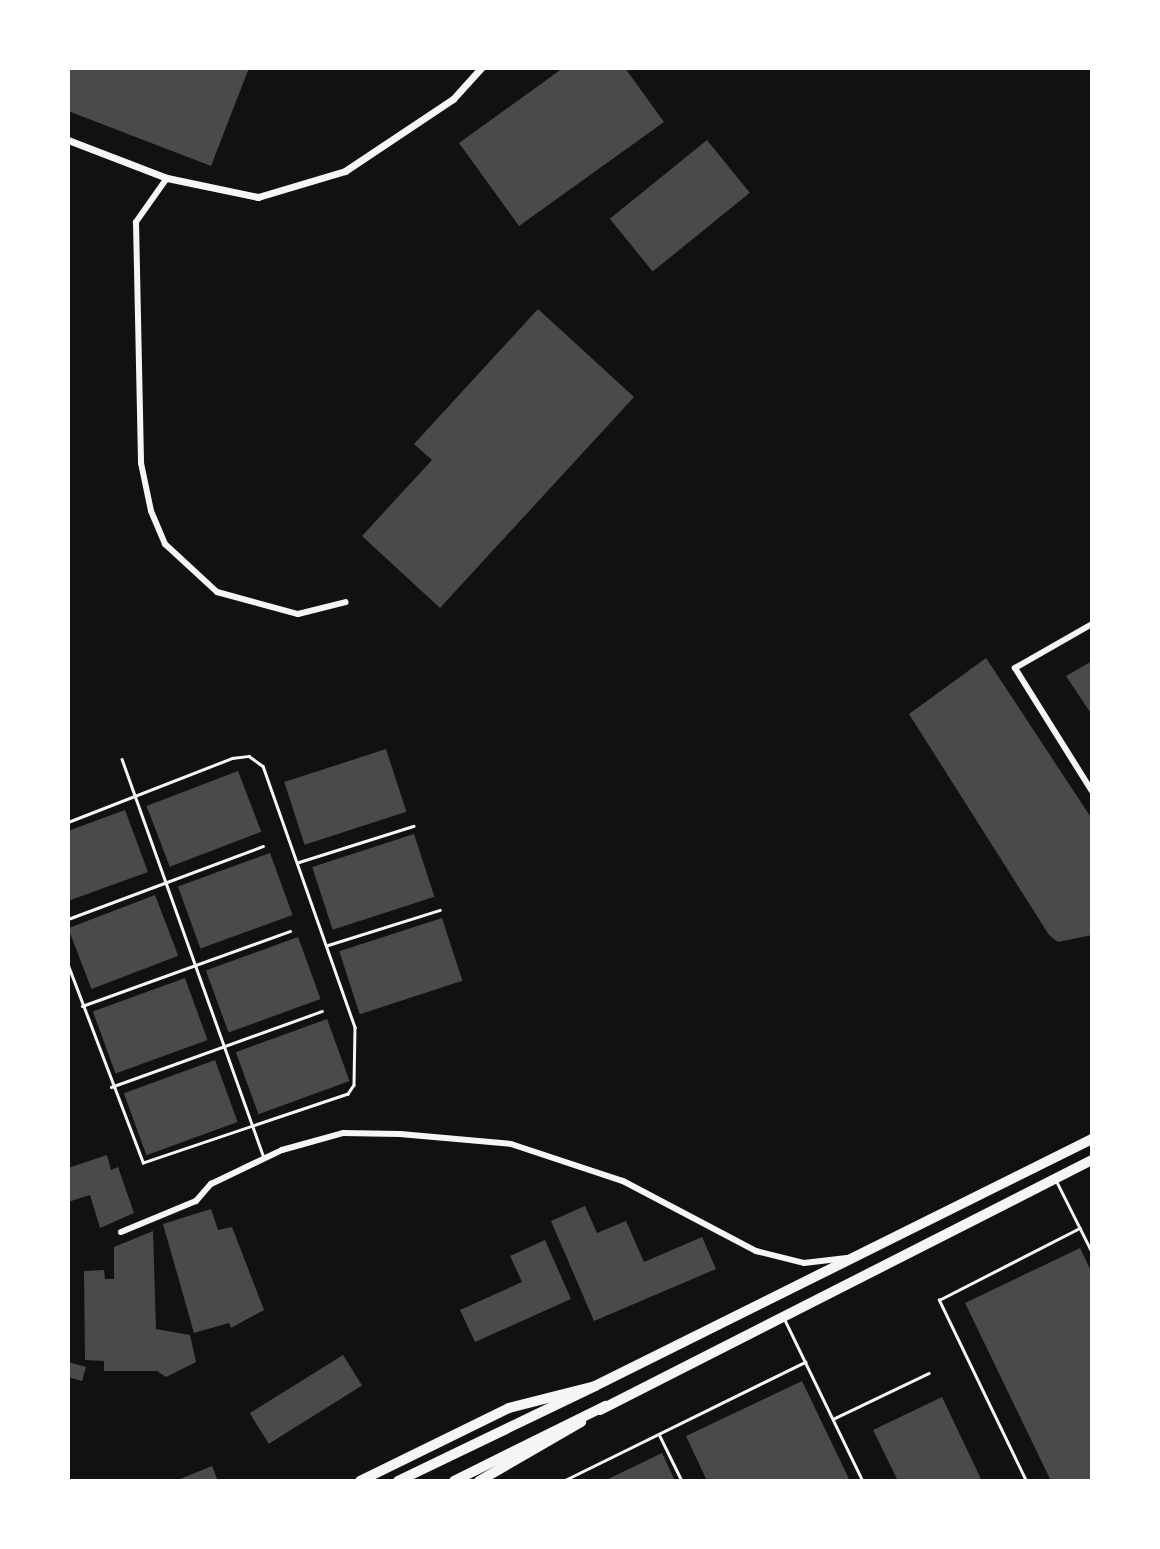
<!DOCTYPE html>
<html>
<head>
<meta charset="utf-8">
<style>
  body { margin:0 }
  #map { position:relative; width:1160px; height:1549px; overflow:hidden; background:#111; font-family:Mulish,sans-serif }
  div>[style] { position:absolute }
  [style*='--x'] { left:calc(var(--x)*1px); top:calc(var(--y)*1px); width:calc(var(--w)*1px); rotate:calc(var(--a)*1deg) }
  .building>* { inset:0; background:#4a4a4a; transform-origin:0 0 }
  .service>* { height:2.5px; margin:-1.25px; padding:0 1.25px; transform-origin:1.25px; border-radius:1.25px; background:#f5f5f5 }
  .minor>* { height:6px; margin:-3px; padding:0 3px; transform-origin:3px; border-radius:3px; background:#f5f5f5 }
  .tertiary>* { height:7px; margin:-3.5px; padding:0 3.5px; transform-origin:3.5px; border-radius:3.5px; background:#f5f5f5 }
  .primary>* { height:10px; margin:-5px; padding:0 5px; transform-origin:5px; border-radius:5px; background:#f5f5f5 }
  .trunk>* { height:10px; margin:-5px; padding:0 5px; transform-origin:5px; border-radius:5px; background:#f5f5f5 }
  span { translate:-50% -50%; white-space:nowrap; text-align:center; line-height:1.15; -webkit-text-stroke:5px #fff; paint-order:stroke }
  .frame { position:absolute; inset:0; border:70px solid #fff; pointer-events:none }
</style>
</head>
<body>
<div id="map">
  <div class="building">
    <div style="clip-path:polygon(68px 68px,249px 68px,211px 166px,68px 111px)"></div>
    <div style="clip-path:polygon(563px 68px,625px 68px,664px 122px,519px 226px,459px 143px)"></div>
    <div style="left:707px;top:140px;width:68px;height:125px;rotate:51deg"></div>
    <div style="clip-path:polygon(538px 309px,634px 397px,440px 608px,362px 536px,432px 460px,414px 444px)"></div>
    <div style="clip-path:polygon(986px 658px,1092px 819px,1092px 935px,1058px 942px,1049px 935px,909px 714px)"></div>
    <div style="clip-path:polygon(1092px 661px,1092px 715px,1066px 676px)"></div>
    <div style="left:386px;top:749px;width:66px;height:107px;rotate:72deg"></div>
    <div style="left:238px;top:771px;width:65px;height:98px;rotate:69deg"></div>
    <div style="clip-path:polygon(125px 810px,148px 872px,68px 901px,68px 831px)"></div>
    <div style="left:414px;top:834px;width:66px;height:107px;rotate:72deg"></div>
    <div style="left:270px;top:853px;width:66px;height:98px;rotate:70deg"></div>
    <div style="left:155px;top:895px;width:65px;height:93px;rotate:69deg"></div>
    <div style="left:442px;top:918px;width:66px;height:108px;rotate:72deg"></div>
    <div style="left:298px;top:937px;width:66px;height:98px;rotate:70deg"></div>
    <div style="left:185px;top:978px;width:66px;height:98px;rotate:70deg"></div>
    <div style="left:327px;top:1019px;width:66px;height:97px;rotate:70deg"></div>
    <div style="left:215px;top:1060px;width:66px;height:97px;rotate:70deg"></div>
    <div style="clip-path:polygon(107px 1155px,111px 1170px,118px 1167px,134px 1213px,100px 1228px,90px 1195px,68px 1202px,68px 1168px)"></div>
    <div style="clip-path:polygon(585px 1206px,597px 1233px,626px 1221px,644px 1262px,702px 1237px,716px 1269px,594px 1321px,551px 1221px)"></div>
    <div style="clip-path:polygon(211px 1209px,218px 1230px,232px 1227px,264px 1310px,231px 1328px,229px 1323px,194px 1333px,163px 1224px)"></div>
    <div style="clip-path:polygon(153px 1231px,156px 1329px,190px 1335px,196px 1362px,166px 1377px,157px 1371px,104px 1371px,104px 1361px,85px 1360px,84px 1271px,104px 1270px,105px 1279px,114px 1279px,114px 1247px)"></div>
    <div style="clip-path:polygon(545px 1240px,571px 1299px,475px 1342px,460px 1310px,522px 1282px,510px 1256px)"></div>
    <div style="clip-path:polygon(1080px 1248px,1092px 1273px,1092px 1481px,1051px 1481px,965px 1303px)"></div>
    <div style="left:343px;top:1355px;width:36px;height:110px;rotate:58deg"></div>
    <div style="clip-path:polygon(68px 1362px,86px 1367px,82px 1381px,68px 1377px)"></div>
    <div style="clip-path:polygon(802px 1381px,850px 1481px,707px 1481px,686px 1436px)"></div>
    <div style="clip-path:polygon(942px 1397px,982px 1481px,898px 1481px,873px 1430px)"></div>
    <div style="clip-path:polygon(662px 1453px,675px 1481px,604px 1481px)"></div>
    <div style="clip-path:polygon(212px 1466px,218px 1481px,175px 1481px)"></div>
  </div>
  <div class="service">
    <div style="--x:122;--y:759;--w:424;--a:70.4"></div>
    <div style="--x:68;--y:822;--w:176;--a:-21.3"></div>
    <div style="--x:232;--y:758;--w:17;--a:-7"></div>
    <div style="--x:249;--y:756;--w:17;--a:36"></div>
    <div style="--x:263;--y:766;--w:277;--a:70.6"></div>
    <div style="--x:355;--y:1027;--w:58;--a:91"></div>
    <div style="--x:354;--y:1085;--w:11;--a:124"></div>
    <div style="--x:348;--y:1094;--w:216;--a:161.4"></div>
    <div style="--x:143;--y:1163;--w:211;--a:-110.8"></div>
    <div style="--x:299;--y:862;--w:120;--a:-17.5"></div>
    <div style="--x:68;--y:919;--w:208;--a:-20.5"></div>
    <div style="--x:328;--y:945;--w:117;--a:-17.4"></div>
    <div style="--x:82;--y:1006;--w:221;--a:-19.8"></div>
    <div style="--x:111;--y:1087;--w:224;--a:-19.8"></div>
    <div style="--x:1057;--y:1182;--w:78;--a:63.4"></div>
    <div style="--x:785;--y:1320;--w:179;--a:64.2"></div>
    <div style="--x:833;--y:1419;--w:106;--a:-25.6"></div>
    <div style="--x:659;--y:1434;--w:52;--a:63.9"></div>
    <div style="--x:563;--y:1481;--w:270;--a:-26.2"></div>
    <div style="--x:1026;--y:1481;--w:201;--a:-115.7"></div>
    <div style="--x:939;--y:1300;--w:158;--a:-27.1"></div>
  </div>
  <div class="minor">
    <div style="--x:167;--y:178;--w:54;--a:125.2"></div>
    <div style="--x:136;--y:222;--w:241;--a:88.8"></div>
    <div style="--x:141;--y:463;--w:49;--a:78.2"></div>
    <div style="--x:151;--y:511;--w:36;--a:67"></div>
    <div style="--x:165;--y:544;--w:71;--a:42.7"></div>
    <div style="--x:217;--y:592;--w:84;--a:15.2"></div>
    <div style="--x:298;--y:614;--w:49;--a:-14"></div>
    <div style="--x:1092;--y:624;--w:89;--a:150.3"></div>
    <div style="--x:1015;--y:668;--w:145;--a:58"></div>
    <div style="--x:121;--y:1232;--w:81;--a:-22.5"></div>
    <div style="--x:196;--y:1201;--w:23;--a:-49"></div>
    <div style="--x:211;--y:1184;--w:79;--a:-25.6"></div>
    <div style="--x:282;--y:1150;--w:63;--a:-15.6"></div>
    <div style="--x:343;--y:1133;--w:57;--a:1"></div>
    <div style="--x:400;--y:1134;--w:111;--a:5.1"></div>
    <div style="--x:511;--y:1144;--w:118;--a:18.3"></div>
    <div style="--x:623;--y:1181;--w:150;--a:27.8"></div>
    <div style="--x:756;--y:1251;--w:49;--a:14"></div>
    <div style="--x:804;--y:1263;--w:43;--a:-6.6"></div>
  </div>
  <div class="tertiary">
    <div style="--x:68;--y:140;--w:106;--a:21"></div>
    <div style="--x:167;--y:178;--w:93;--a:11.8"></div>
    <div style="--x:258;--y:197;--w:91;--a:-16.6"></div>
    <div style="--x:345;--y:171;--w:130;--a:-33.7"></div>
    <div style="--x:453;--y:99;--w:42;--a:-47.9"></div>
  </div>
  <div class="primary">
    <div style="--x:600;--y:1410;--w:552;--a:-26.94"></div>
    <div style="--x:360;--y:1481;--w:166;--a:-26.1"></div>
    <div style="--x:509;--y:1408;--w:89;--a:-14.3"></div>
    <div style="--x:595;--y:1386;--w:555;--a:-26.43"></div>
    <div style="--x:479;--y:1481;--w:118;--a:-30"></div>
  </div>
  <div class="trunk">
    <div style="--x:398;--y:1481;--w:219;--a:-25.7"></div>
    <div style="--x:454;--y:1481;--w:169;--a:-26.4"></div>
  </div>
  <div class="frame"></div>
</div>
</body>
</html>
